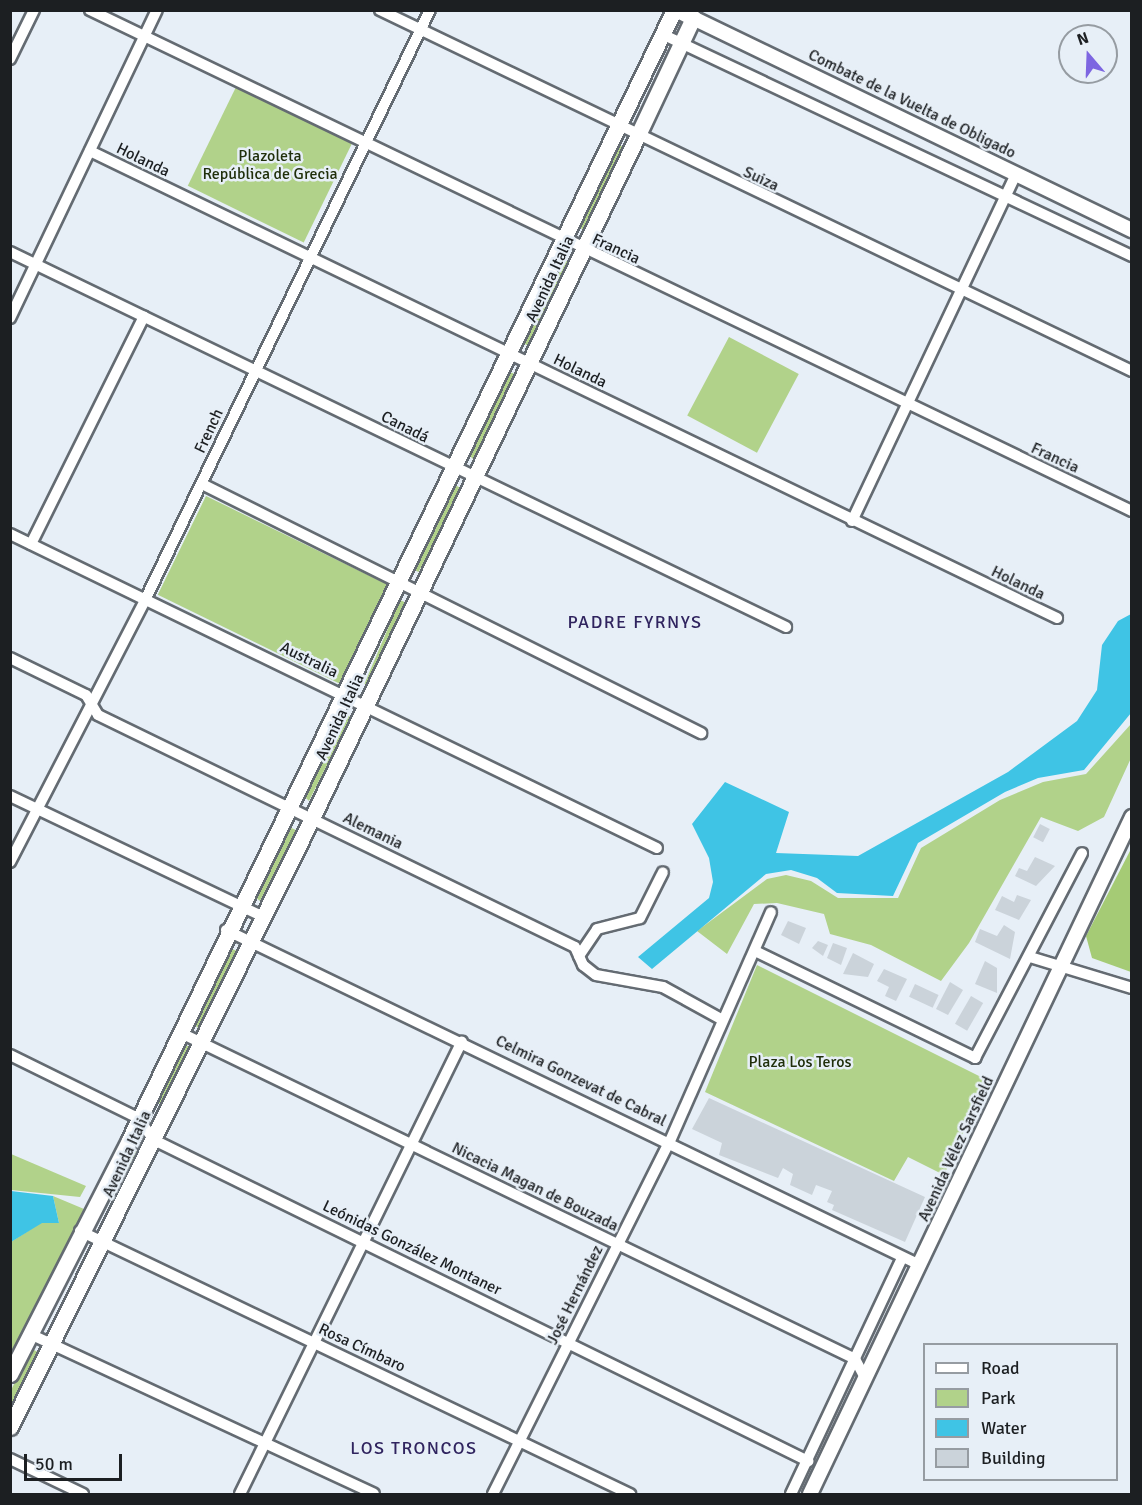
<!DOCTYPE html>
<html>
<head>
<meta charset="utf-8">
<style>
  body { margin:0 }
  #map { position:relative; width:1142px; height:1505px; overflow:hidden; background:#e7eff7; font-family:Signika,sans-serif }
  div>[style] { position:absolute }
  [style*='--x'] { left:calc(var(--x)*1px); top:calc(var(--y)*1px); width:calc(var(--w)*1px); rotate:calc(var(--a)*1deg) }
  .green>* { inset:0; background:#b1d28a; transform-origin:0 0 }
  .forest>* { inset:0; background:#a5cb75 }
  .water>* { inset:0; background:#3fc4e5 }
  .building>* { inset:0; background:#cbd3da; transform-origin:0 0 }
  .roads { filter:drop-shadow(2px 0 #646b72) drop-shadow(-2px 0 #646b72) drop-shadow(0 2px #646b72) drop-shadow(0 -2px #646b72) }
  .minor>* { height:10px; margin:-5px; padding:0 5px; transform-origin:5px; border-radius:5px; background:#fff }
  .tertiary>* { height:14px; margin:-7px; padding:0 7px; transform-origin:7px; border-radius:7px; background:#fff }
  .secondary>* { height:15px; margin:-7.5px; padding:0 7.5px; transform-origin:7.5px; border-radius:7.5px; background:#fff }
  span { translate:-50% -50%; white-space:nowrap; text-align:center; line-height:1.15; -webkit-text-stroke:5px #e7eff7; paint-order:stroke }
  .street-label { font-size:16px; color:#1c1f22 }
  .park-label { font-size:16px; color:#202f0b }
  .neighbourhood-label { font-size:18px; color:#30245f; letter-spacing:1.5px }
  .frame { position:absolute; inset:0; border:12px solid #1c1f22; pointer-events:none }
  .legend { position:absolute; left:923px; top:1343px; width:195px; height:138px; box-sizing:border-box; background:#e7eff7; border:2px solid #969ca2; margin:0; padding:8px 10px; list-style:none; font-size:18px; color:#1c1f22 }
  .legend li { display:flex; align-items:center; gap:12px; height:30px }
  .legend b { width:30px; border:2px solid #969ca2 }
  .north { position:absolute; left:1058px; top:24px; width:60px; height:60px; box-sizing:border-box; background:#e7eff7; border:2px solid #969ca2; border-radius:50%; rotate:341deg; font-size:16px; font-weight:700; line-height:24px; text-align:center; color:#1c1f22 }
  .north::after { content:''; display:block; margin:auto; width:21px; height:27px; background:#7d66e1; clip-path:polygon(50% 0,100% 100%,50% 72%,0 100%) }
  .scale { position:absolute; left:24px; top:1454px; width:98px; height:27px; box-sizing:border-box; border:3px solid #1c1f22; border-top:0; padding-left:8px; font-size:18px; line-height:21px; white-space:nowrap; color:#1c1f22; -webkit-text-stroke:4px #e7eff7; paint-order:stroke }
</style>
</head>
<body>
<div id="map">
  <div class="green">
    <div style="left:236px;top:87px;width:129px;height:110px;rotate:26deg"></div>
    <div style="clip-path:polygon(619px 145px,626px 148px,585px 232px,580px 227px)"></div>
    <div style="clip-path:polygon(564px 259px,571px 263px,529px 347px,524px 343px)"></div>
    <div style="left:729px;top:337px;width:79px;height:89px;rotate:28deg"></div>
    <div style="clip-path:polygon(510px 372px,517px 375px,475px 461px,470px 456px)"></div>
    <div style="left:455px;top:485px;width:7px;height:94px;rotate:27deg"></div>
    <div style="left:206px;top:496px;width:202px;height:110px;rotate:26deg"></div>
    <div style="left:400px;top:600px;width:8px;height:91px;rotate:23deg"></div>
    <div style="clip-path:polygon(344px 714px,351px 717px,309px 801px,304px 796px)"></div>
    <div style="clip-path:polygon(1131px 724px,1131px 758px,1104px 817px,1078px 831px,1041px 817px,969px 943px,941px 981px,871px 945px,830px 934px,824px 914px,777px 903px,754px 904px,727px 954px,697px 931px,767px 879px,786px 875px,811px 881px,838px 898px,898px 898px,921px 848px,1000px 800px,1043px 782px,1086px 774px)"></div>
    <div style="clip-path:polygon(289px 827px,296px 830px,260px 901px,255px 897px)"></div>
    <div style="clip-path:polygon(230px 948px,237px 951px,198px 1028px,193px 1023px)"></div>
    <div style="clip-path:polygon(757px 965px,987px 1080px,944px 1175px,908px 1157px,894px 1181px,705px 1092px)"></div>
    <div style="left:184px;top:1044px;width:7px;height:64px;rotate:27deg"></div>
    <div style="left:134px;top:1149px;width:7px;height:86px;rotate:34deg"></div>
    <div style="clip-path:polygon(10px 1154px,11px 1154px,86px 1186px,80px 1197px,11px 1190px)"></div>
    <div style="clip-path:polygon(53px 1196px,84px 1209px,11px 1364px,11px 1242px,42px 1222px,59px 1223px)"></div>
    <div style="clip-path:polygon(32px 1349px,40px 1353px,11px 1411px,10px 1392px)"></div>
  </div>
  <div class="forest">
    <div style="clip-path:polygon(1131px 849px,1132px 972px,1131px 972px,1092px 958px,1086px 936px)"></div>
  </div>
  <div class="water">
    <div style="clip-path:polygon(1131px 614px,1131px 713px,1084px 770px,1038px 778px,1005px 792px,918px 843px,893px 896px,837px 893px,817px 878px,791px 870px,766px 874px,652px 969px,638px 957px,709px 898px,713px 882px,709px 858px,692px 824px,725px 782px,789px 812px,776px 853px,858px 856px,1008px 772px,1077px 721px,1097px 690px,1102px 645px,1118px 621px)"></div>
    <div style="clip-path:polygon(11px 1191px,53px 1196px,59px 1223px,42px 1223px,11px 1242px)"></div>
  </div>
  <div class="building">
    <div style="left:1040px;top:824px;width:11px;height:15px;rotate:27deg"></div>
    <div style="clip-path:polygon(1035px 857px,1055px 866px,1036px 886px,1015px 876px,1019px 868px,1027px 871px)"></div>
    <div style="clip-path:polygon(1017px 895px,1031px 900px,1019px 920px,995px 910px,1002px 896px,1014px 902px)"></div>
    <div style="clip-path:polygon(788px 921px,806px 928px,799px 944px,781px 935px)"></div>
    <div style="clip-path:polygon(1004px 925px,1015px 932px,1010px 959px,975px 942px,980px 929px,997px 936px)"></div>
    <div style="clip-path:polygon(818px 941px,828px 945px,823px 956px,812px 948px)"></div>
    <div style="clip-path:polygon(833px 943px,847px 948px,841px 965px,827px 958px)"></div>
    <div style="clip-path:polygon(853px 953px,874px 964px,868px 977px,843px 974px)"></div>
    <div style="clip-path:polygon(985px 961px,997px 968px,997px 993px,975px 984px)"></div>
    <div style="clip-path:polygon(884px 969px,907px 979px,896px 1001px,885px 996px,889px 987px,877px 981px)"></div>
    <div style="clip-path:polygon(950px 982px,963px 990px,948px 1015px,936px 1009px)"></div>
    <div style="left:915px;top:984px;width:26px;height:14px;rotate:25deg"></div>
    <div style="left:971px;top:996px;width:14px;height:32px;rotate:30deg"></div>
    <div style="clip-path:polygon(709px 1098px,925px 1197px,905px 1242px,832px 1210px,834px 1205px,827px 1202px,832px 1191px,816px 1185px,812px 1195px,790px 1185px,793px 1174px,783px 1168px,778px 1178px,719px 1155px,722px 1143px,692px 1129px)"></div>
  </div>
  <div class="roads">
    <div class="minor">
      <div style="--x:90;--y:10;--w:1156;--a:25.68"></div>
      <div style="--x:380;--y:10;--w:834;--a:25.64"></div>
      <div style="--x:664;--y:35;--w:518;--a:25.28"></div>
      <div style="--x:10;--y:59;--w:55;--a:-63.9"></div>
      <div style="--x:90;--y:151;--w:1074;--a:25.78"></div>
      <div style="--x:10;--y:252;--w:862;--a:25.79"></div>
      <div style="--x:10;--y:318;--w:341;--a:-64.5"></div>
      <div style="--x:202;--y:484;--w:558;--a:26.52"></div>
      <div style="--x:852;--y:521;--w:384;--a:-64.7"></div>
      <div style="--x:10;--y:534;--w:719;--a:25.89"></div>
      <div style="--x:31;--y:544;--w:254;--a:-63.6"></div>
      <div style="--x:10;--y:658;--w:85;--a:26"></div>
      <div style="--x:86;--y:695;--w:23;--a:59"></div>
      <div style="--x:98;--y:715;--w:530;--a:25.94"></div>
      <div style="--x:575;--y:947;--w:20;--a:66"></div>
      <div style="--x:583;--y:965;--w:16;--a:38"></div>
      <div style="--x:596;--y:975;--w:68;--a:10.2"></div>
      <div style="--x:663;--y:987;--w:68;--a:28.8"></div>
      <div style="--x:10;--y:796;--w:279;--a:25.5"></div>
      <div style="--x:10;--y:862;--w:297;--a:-62.7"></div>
      <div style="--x:146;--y:598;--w:653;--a:-64.22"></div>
      <div style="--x:226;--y:930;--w:771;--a:25.77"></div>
      <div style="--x:755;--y:951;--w:245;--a:25.9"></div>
      <div style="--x:975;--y:1058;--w:231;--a:-62.4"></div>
      <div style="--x:579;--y:956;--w:32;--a:-56"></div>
      <div style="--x:597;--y:929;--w:44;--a:-14.3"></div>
      <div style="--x:640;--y:918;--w:51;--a:-63.4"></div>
      <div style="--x:1030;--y:957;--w:107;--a:16.9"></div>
      <div style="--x:181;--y:1033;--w:749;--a:25.81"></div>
      <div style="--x:855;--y:1359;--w:21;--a:62"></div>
      <div style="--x:10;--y:1055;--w:143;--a:26.2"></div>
      <div style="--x:138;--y:1118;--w:27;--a:54"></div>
      <div style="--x:154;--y:1140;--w:729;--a:26.14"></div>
      <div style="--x:80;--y:1231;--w:610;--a:25.56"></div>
      <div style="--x:30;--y:1334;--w:379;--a:24.9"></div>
      <div style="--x:10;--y:1459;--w:81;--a:25.6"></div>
      <div style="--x:240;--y:1494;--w:504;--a:-63.89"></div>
      <div style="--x:493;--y:1494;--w:395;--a:-63.4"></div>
      <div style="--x:670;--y:1141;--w:250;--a:-66.2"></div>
      <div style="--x:791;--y:1494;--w:261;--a:-64.8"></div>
    </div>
    <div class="tertiary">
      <div style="--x:693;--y:18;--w:488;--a:25.8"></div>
      <div style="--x:810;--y:1494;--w:750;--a:-64.56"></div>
    </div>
    <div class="secondary">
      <div style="--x:10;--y:1374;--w:263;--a:-63"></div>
      <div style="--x:129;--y:1140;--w:1255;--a:-64.25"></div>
      <div style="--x:10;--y:1427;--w:680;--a:-63.62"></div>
      <div style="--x:312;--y:818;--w:755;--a:-64.49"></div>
      <div style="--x:637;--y:137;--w:132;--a:-64.8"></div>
      <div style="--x:693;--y:18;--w:17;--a:-152"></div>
    </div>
  </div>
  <div class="street-label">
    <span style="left:912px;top:104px;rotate:26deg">Combate de la Vuelta de Obligado</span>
    <span style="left:143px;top:160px;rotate:26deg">Holanda</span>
    <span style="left:761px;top:179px;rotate:25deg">Suiza</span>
    <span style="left:616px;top:249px;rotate:25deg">Francia</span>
    <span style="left:550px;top:279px;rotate:-65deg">Avenida Italia</span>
    <span style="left:580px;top:371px;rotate:26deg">Holanda</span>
    <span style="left:405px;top:427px;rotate:27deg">Canadá</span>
    <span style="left:209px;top:431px;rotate:-65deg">French</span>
    <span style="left:1055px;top:458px;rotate:25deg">Francia</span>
    <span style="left:1018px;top:583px;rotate:26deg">Holanda</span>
    <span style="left:309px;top:660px;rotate:26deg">Australia</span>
    <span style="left:340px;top:717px;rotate:-65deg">Avenida Italia</span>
    <span style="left:373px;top:831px;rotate:26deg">Alemania</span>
    <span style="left:581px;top:1081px;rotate:26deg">Celmira Gonzevat de Cabral</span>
    <span style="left:956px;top:1149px;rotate:-65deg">Avenida Vélez Sarsfield</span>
    <span style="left:127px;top:1154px;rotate:-65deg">Avenida Italia</span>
    <span style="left:535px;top:1187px;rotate:26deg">Nicacia Magan de Bouzada</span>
    <span style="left:412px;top:1248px;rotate:26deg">Leónidas González Montaner</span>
    <span style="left:575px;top:1295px;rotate:-64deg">José Hernández</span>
    <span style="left:362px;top:1348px;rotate:25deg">Rosa Címbaro</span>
  </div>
  <div class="park-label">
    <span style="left:270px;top:165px">Plazoleta<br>República de Grecia</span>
    <span style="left:800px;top:1062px">Plaza Los Teros</span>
  </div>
  <div class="neighbourhood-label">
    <span style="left:635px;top:622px">PADRE FYRNYS</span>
    <span style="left:414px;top:1448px">LOS TRONCOS</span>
  </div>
  <div class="frame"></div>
  <ul class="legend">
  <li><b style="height:8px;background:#fff"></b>Road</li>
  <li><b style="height:16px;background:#b1d28a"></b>Park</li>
  <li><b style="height:16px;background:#3fc4e5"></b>Water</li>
  <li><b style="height:16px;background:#cbd3da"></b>Building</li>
  </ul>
  <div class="north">N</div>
  <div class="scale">50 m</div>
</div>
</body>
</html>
